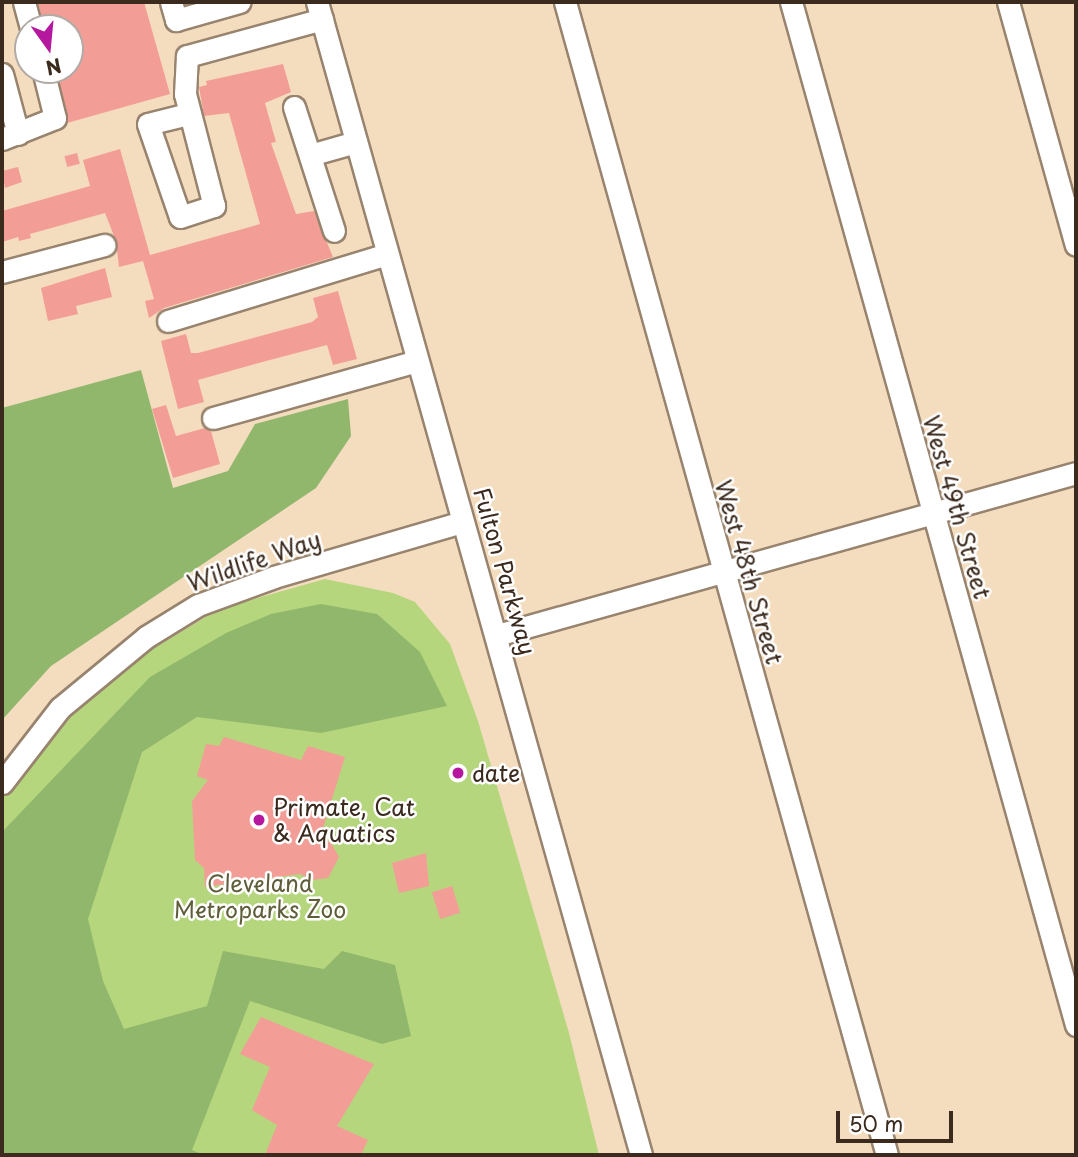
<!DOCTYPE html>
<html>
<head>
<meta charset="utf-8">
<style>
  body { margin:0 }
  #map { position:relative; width:1078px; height:1157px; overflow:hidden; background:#f4ddbf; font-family:"Playpen Sans",sans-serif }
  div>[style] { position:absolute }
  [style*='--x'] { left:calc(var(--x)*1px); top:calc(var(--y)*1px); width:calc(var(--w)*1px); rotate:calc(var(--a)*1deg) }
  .green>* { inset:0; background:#b5d67d }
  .forest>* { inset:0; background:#90b76c }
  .building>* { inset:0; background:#f39d97; transform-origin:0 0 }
  .roads { filter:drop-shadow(2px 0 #98846e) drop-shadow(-2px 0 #98846e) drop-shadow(0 2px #98846e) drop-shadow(0 -2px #98846e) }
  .minor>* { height:21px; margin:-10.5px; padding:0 10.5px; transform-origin:10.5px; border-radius:10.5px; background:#fff }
  .dots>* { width:19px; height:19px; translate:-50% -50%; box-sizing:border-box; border:4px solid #fff; border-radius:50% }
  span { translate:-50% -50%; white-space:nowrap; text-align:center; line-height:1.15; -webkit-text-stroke:5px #fff; paint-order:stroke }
  .street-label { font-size:23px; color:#3b2a1e }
  .poi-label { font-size:23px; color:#3b2a1e }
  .left { translate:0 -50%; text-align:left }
  .park-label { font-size:23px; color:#605e3a }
  .frame { position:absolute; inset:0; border:4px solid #3b2a1e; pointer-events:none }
  .north { position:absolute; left:14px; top:14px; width:70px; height:70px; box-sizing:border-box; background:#fff; border:2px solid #b1aaa5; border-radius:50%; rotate:165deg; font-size:19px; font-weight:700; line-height:28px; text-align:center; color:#3b2a1e }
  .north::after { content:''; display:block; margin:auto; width:24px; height:32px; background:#b5179e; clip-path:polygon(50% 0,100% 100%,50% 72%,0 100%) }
  .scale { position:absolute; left:836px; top:1111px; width:117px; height:32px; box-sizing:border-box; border:4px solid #3b2a1e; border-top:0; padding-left:9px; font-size:21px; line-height:24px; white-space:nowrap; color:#3b2a1e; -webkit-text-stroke:5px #fff; paint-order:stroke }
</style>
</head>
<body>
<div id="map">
  <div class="green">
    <div style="clip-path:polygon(325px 579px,393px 593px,415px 602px,450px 644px,478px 721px,569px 1033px,599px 1155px,2px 1155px,2px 796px,81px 703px,134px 660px,219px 609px)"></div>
  </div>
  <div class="forest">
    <div style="clip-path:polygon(141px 370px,173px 488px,228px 471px,255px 424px,348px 399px,351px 436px,316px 488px,51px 666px,2px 720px,2px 408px)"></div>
    <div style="clip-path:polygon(321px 604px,377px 614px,420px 652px,447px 706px,321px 733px,197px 717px,142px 752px,88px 919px,103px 981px,124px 1029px,207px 1006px,223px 951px,324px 969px,342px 951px,395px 965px,411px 1036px,382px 1044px,250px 1001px,192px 1150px,204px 1155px,2px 1155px,2px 832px,150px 677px,226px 633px,271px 614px)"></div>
  </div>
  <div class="building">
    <div style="clip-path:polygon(38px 2px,144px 2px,170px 94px,67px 123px,57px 70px,70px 70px,70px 28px,44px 28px)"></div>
    <div style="clip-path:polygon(283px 64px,291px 92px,265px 103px,276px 142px,271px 143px,296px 214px,314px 211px,333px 257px,164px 308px,149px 318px,145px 301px,154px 299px,143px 261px,119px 267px,116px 241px,105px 213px,30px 234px,31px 238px,19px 241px,18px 237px,2px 242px,2px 211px,90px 186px,83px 160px,120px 149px,150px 255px,260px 224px,229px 113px,204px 116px,199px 87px,207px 85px,206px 81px)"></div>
    <div style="left:77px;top:153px;width:11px;height:13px;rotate:75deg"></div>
    <div style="clip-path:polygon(18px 167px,22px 182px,5px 188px,2px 171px)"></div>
    <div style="clip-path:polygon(105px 268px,112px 297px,76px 306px,78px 314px,48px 321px,41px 288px)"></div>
    <div style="clip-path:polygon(338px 291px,357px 359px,333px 365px,327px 345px,266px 361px,198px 380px,204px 402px,178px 409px,161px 341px,186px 334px,191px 353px,198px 353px,312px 322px,318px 317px,313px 298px)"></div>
    <div style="clip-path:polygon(166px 405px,176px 436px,205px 428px,211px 431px,220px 464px,173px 478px,152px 409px)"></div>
    <div style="clip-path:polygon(224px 737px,301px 760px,308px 746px,345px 757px,320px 838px,331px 843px,339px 857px,328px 878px,312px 880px,300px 874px,205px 887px,204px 868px,195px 860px,192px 801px,208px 780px,197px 776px,206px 744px,219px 746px)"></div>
    <div style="clip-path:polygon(426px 853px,429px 886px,399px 893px,392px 863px)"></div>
    <div style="left:452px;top:886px;width:28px;height:21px;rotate:73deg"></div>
    <div style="clip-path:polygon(261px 1017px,374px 1064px,337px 1126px,368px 1140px,361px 1155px,265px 1155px,277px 1125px,252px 1110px,270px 1067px,240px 1054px)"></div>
  </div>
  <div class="roads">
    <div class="minor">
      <div style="--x:24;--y:2;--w:27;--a:75"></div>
      <div style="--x:171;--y:2;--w:19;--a:74"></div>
      <div style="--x:176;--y:20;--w:66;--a:-15.9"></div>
      <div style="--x:317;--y:2;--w:1198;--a:74.3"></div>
      <div style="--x:565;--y:2;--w:1197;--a:74.4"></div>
      <div style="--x:791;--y:2;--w:1062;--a:74.43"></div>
      <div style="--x:1008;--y:2;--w:252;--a:74.4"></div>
      <div style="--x:2;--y:74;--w:62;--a:75.1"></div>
      <div style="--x:294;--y:107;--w:130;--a:72.1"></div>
      <div style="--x:188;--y:114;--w:41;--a:166"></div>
      <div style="--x:148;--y:124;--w:98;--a:71"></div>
      <div style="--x:180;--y:217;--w:36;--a:-18"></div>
      <div style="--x:214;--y:206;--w:116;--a:-104.5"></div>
      <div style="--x:185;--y:94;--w:38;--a:-87"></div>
      <div style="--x:187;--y:56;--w:140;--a:-15.3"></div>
      <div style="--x:2;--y:139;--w:57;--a:-21.6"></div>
      <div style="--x:55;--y:118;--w:49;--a:-104"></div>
      <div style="--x:310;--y:155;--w:48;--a:-15.8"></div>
      <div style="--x:2;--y:272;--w:106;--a:-14.8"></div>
      <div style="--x:168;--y:321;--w:229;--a:-17"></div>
      <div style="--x:213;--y:418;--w:212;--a:-15.6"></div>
      <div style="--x:497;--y:635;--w:601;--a:-15.63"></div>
      <div style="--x:2;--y:783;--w:95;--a:-52.3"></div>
      <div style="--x:60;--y:708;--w:112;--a:-39.5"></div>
      <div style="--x:146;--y:637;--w:61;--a:-31.6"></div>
      <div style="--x:198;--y:605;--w:81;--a:-20.2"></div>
      <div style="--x:274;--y:577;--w:196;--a:-16.3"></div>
    </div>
  </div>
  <div class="dots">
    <div style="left:458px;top:773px;background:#b5179e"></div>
    <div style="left:259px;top:820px;background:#b5179e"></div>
  </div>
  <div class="street-label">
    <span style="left:957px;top:507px;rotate:74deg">West 49th Street</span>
    <span style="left:254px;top:561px;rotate:-19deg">Wildlife Way</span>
    <span style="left:505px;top:571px;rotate:74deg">Fulton Parkway</span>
    <span style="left:749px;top:572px;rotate:74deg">West 48th Street</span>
  </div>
  <div class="poi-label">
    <span class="left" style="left:472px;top:773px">date</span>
    <span class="left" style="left:273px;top:820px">Primate, Cat<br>&amp; Aquatics</span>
  </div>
  <div class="park-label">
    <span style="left:260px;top:896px">Cleveland<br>Metroparks Zoo</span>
  </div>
  <div class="frame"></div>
  <div class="north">N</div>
  <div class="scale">50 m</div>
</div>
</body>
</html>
